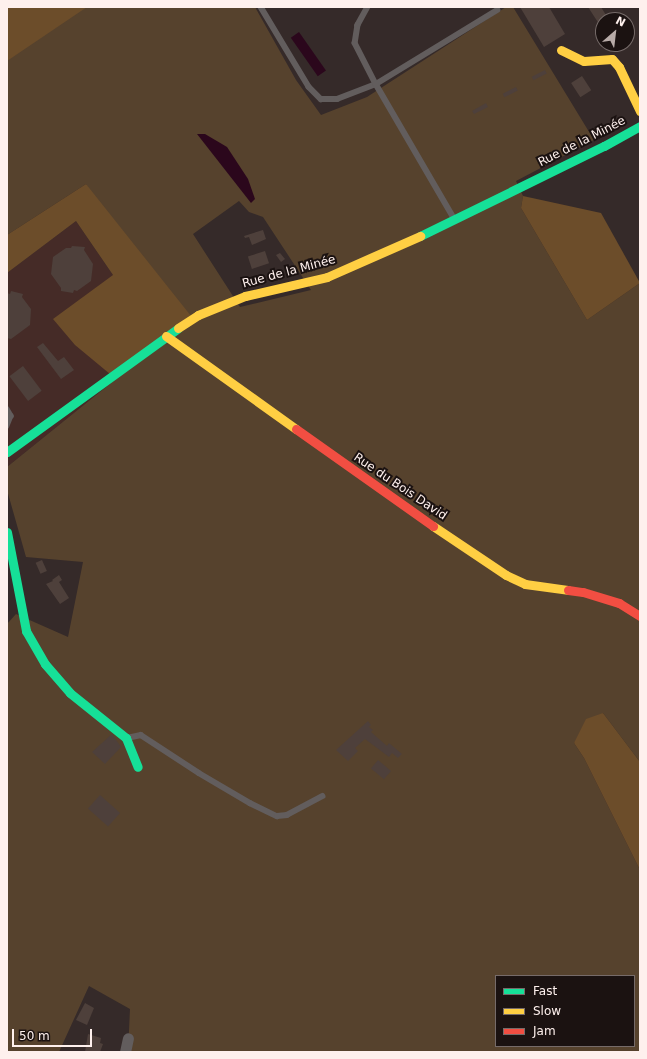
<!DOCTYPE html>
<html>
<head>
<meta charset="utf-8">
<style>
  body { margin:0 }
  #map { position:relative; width:647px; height:1059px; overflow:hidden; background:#352a29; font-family:"DejaVu Sans",sans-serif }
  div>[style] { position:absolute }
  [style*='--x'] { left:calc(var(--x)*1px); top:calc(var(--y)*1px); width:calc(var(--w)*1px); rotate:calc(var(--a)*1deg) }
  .built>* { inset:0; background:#452b27 }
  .green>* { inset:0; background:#56422d }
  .forest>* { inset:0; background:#6c4d2a }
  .water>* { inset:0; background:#2b071c; transform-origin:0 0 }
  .building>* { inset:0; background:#4e403b; transform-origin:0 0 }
  .lane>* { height:5.5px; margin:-2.75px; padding:0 2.75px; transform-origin:2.75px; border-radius:2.75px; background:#625d5d }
  .street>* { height:11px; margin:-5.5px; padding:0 5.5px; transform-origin:5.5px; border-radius:5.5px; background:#625d5d }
  .fast>* { height:9px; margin:-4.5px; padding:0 4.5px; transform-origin:4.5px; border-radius:4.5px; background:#16e098 }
  .slow>* { height:9px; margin:-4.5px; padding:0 4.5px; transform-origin:4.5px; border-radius:4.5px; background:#ffcf43 }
  .jam>* { height:9px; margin:-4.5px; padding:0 4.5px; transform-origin:4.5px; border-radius:4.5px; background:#f24e42 }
  span { translate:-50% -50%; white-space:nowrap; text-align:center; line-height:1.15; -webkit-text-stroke:4px #1b1211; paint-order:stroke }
  .street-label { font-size:12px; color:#fef0ed }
  .frame { position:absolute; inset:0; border:8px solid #fef0ed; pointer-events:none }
  .legend { position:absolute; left:495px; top:975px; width:140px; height:72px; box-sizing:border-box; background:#1b1211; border:1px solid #766b69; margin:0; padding:5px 7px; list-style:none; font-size:12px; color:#fef0ed }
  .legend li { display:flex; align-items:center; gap:8px; height:20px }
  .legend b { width:20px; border:1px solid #766b69 }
  .north { position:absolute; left:595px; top:12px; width:40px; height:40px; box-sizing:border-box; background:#1b1211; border:1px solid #766b69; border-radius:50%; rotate:28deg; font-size:11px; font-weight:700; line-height:16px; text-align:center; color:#fef0ed }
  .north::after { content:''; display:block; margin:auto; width:14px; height:18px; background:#b8aba8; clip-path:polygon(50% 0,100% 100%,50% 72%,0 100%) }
  .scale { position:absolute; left:12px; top:1029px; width:80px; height:18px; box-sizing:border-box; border:2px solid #fef0ed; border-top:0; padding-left:5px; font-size:12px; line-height:14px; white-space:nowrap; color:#fef0ed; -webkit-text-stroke:3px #1b1211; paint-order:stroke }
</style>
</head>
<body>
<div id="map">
  <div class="built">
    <div style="clip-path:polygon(76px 221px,113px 275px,103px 367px,116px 379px,7px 467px,7px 273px)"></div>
  </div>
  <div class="green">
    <div style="clip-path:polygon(evenodd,7px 7px,255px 7px,296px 80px,321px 115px,367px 97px,506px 7px,513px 7px,594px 140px,516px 181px,523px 196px,521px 208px,587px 320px,640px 283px,640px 762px,603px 713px,574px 743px,584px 758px,640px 870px,640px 1052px,128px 1052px,130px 1009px,89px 986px,59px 1052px,9px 1052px,7px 1050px,7px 624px,16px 614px,68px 637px,83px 562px,26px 557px,7px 490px,7px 467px,168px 337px,86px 184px,7px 235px,7px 7px,239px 201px,249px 212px,263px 217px,311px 290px,240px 307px,193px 234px,239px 201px,7px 7px,496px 976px,634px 976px,634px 1046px,496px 1046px,496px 976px)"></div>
  </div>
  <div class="forest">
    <div style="clip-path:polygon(7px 7px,87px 7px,7px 61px)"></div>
    <div style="clip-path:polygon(86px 184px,195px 321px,116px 379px,75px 345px,53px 319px,113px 275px,76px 221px,7px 273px,7px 235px)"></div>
    <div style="clip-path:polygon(523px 196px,601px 213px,640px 283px,587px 320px,521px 208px)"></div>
    <div style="clip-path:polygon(603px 713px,640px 762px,640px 870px,584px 758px,574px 743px,586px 719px)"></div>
  </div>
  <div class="water">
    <div style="left:299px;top:32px;width:47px;height:10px;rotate:55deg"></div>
    <div style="clip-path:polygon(197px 134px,205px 134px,227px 147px,248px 179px,255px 199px,251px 203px)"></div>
  </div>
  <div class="building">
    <div style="clip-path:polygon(520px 7px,549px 7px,565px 34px,544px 47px)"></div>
    <div style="clip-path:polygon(588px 7px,601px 7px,609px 20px,620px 13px,624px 20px,603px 20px,603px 30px)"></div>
    <div style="left:545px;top:70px;width:4px;height:15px;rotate:63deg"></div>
    <div style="left:582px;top:76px;width:17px;height:13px;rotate:57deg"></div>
    <div style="left:516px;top:87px;width:4px;height:15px;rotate:63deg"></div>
    <div style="clip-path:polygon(486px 103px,488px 107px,474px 114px,472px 111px)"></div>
    <div style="clip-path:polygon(263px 230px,266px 239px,252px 245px,249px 237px,245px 238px,244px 236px)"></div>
    <div style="clip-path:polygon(72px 246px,85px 247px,84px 250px,93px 264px,91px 281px,77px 291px,74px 290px,73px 293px,61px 291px,61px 288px,51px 274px,53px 257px,66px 248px,71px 248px)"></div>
    <div style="left:265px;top:251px;width:13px;height:18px;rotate:72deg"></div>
    <div style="clip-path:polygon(280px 253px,285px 259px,281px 262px,276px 255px)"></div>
    <div style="clip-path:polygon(11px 291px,23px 294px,22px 297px,31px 309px,30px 325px,11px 339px,7px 338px,7px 293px,10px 294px)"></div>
    <div style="clip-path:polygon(43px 343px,58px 361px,64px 357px,74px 370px,61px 379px,37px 347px)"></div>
    <div style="left:23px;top:366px;width:31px;height:17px;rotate:53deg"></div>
    <div style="left:42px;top:560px;width:12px;height:7px;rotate:66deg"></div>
    <div style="clip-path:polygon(59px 575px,62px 580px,59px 582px,69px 598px,60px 604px,46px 584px,53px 581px,52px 580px)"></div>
    <div style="clip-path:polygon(368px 721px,371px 725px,369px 727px,373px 730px,371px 732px,387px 746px,389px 743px,402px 754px,398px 758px,392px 753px,389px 757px,365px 739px,355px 748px,358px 751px,348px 761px,336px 750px)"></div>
    <div style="clip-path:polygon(112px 734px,121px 747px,105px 764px,92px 752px)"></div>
    <div style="left:378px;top:760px;width:17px;height:11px;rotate:40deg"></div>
    <div style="left:100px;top:795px;width:27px;height:18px;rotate:42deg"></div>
    <div style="clip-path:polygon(85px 1003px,94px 1008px,87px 1025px,76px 1020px)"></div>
    <div style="clip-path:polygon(88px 1034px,101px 1038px,100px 1043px,103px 1044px,100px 1052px,85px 1052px)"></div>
  </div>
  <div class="lane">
    <div style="--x:261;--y:7;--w:93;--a:59"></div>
    <div style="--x:309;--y:87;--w:17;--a:45"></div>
    <div style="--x:321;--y:99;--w:16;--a:0"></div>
    <div style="--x:337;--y:99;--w:42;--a:-21"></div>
    <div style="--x:376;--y:84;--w:142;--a:-31.4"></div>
    <div style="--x:368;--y:7;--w:21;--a:119"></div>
    <div style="--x:358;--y:25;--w:18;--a:99"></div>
    <div style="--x:355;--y:43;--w:46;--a:62.9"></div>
    <div style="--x:376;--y:84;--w:157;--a:59.8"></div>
    <div style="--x:7;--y:409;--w:8;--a:60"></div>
    <div style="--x:11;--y:416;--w:11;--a:112"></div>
    <div style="--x:127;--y:738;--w:14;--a:-12"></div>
    <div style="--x:141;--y:735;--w:69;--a:33.2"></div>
    <div style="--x:199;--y:773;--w:59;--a:30.5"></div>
    <div style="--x:250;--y:803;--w:30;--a:26"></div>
    <div style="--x:277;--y:816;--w:10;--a:-6"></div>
    <div style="--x:287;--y:815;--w:40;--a:-28"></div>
  </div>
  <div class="street">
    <div style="--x:125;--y:1052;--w:14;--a:-78"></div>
  </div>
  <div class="fast">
    <div style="--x:420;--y:236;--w:205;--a:-26.1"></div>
    <div style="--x:604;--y:146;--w:41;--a:-29.1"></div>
    <div style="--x:7;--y:452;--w:211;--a:-35.9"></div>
    <div style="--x:7;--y:532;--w:101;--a:79.1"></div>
    <div style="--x:26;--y:631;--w:38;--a:60"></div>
    <div style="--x:45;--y:664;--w:38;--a:49"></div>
    <div style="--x:70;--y:693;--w:72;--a:38.8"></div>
    <div style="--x:126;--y:738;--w:31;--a:68"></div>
  </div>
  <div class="slow">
    <div style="--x:561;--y:50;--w:25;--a:26"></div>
    <div style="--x:584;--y:61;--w:28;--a:-4"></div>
    <div style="--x:612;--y:59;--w:11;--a:49"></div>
    <div style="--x:619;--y:67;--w:49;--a:64.5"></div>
    <div style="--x:178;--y:328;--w:24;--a:-33"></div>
    <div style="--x:198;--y:315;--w:51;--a:-22"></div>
    <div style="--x:245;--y:296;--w:84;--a:-13"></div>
    <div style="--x:327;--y:277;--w:102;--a:-23.8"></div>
    <div style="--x:166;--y:336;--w:160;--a:35.6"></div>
    <div style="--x:433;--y:526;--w:88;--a:33.9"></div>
    <div style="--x:506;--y:575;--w:21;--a:25"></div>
    <div style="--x:525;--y:584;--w:43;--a:7.9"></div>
  </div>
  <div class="jam">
    <div style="--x:296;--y:429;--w:168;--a:35.3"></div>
    <div style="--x:568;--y:590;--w:15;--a:8"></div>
    <div style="--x:583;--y:592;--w:38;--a:17"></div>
    <div style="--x:619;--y:603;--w:25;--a:32"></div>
  </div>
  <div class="street-label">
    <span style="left:582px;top:142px;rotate:-27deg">Rue de la Minée</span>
    <span style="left:289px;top:272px;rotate:-15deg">Rue de la Minée</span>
    <span style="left:400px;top:487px;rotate:34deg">Rue du Bois David</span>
  </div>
  <div class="frame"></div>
  <ul class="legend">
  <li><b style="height:5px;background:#16e098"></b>Fast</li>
  <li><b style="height:5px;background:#ffcf43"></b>Slow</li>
  <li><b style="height:5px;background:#f24e42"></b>Jam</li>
  </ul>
  <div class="north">N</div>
  <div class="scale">50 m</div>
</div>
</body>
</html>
